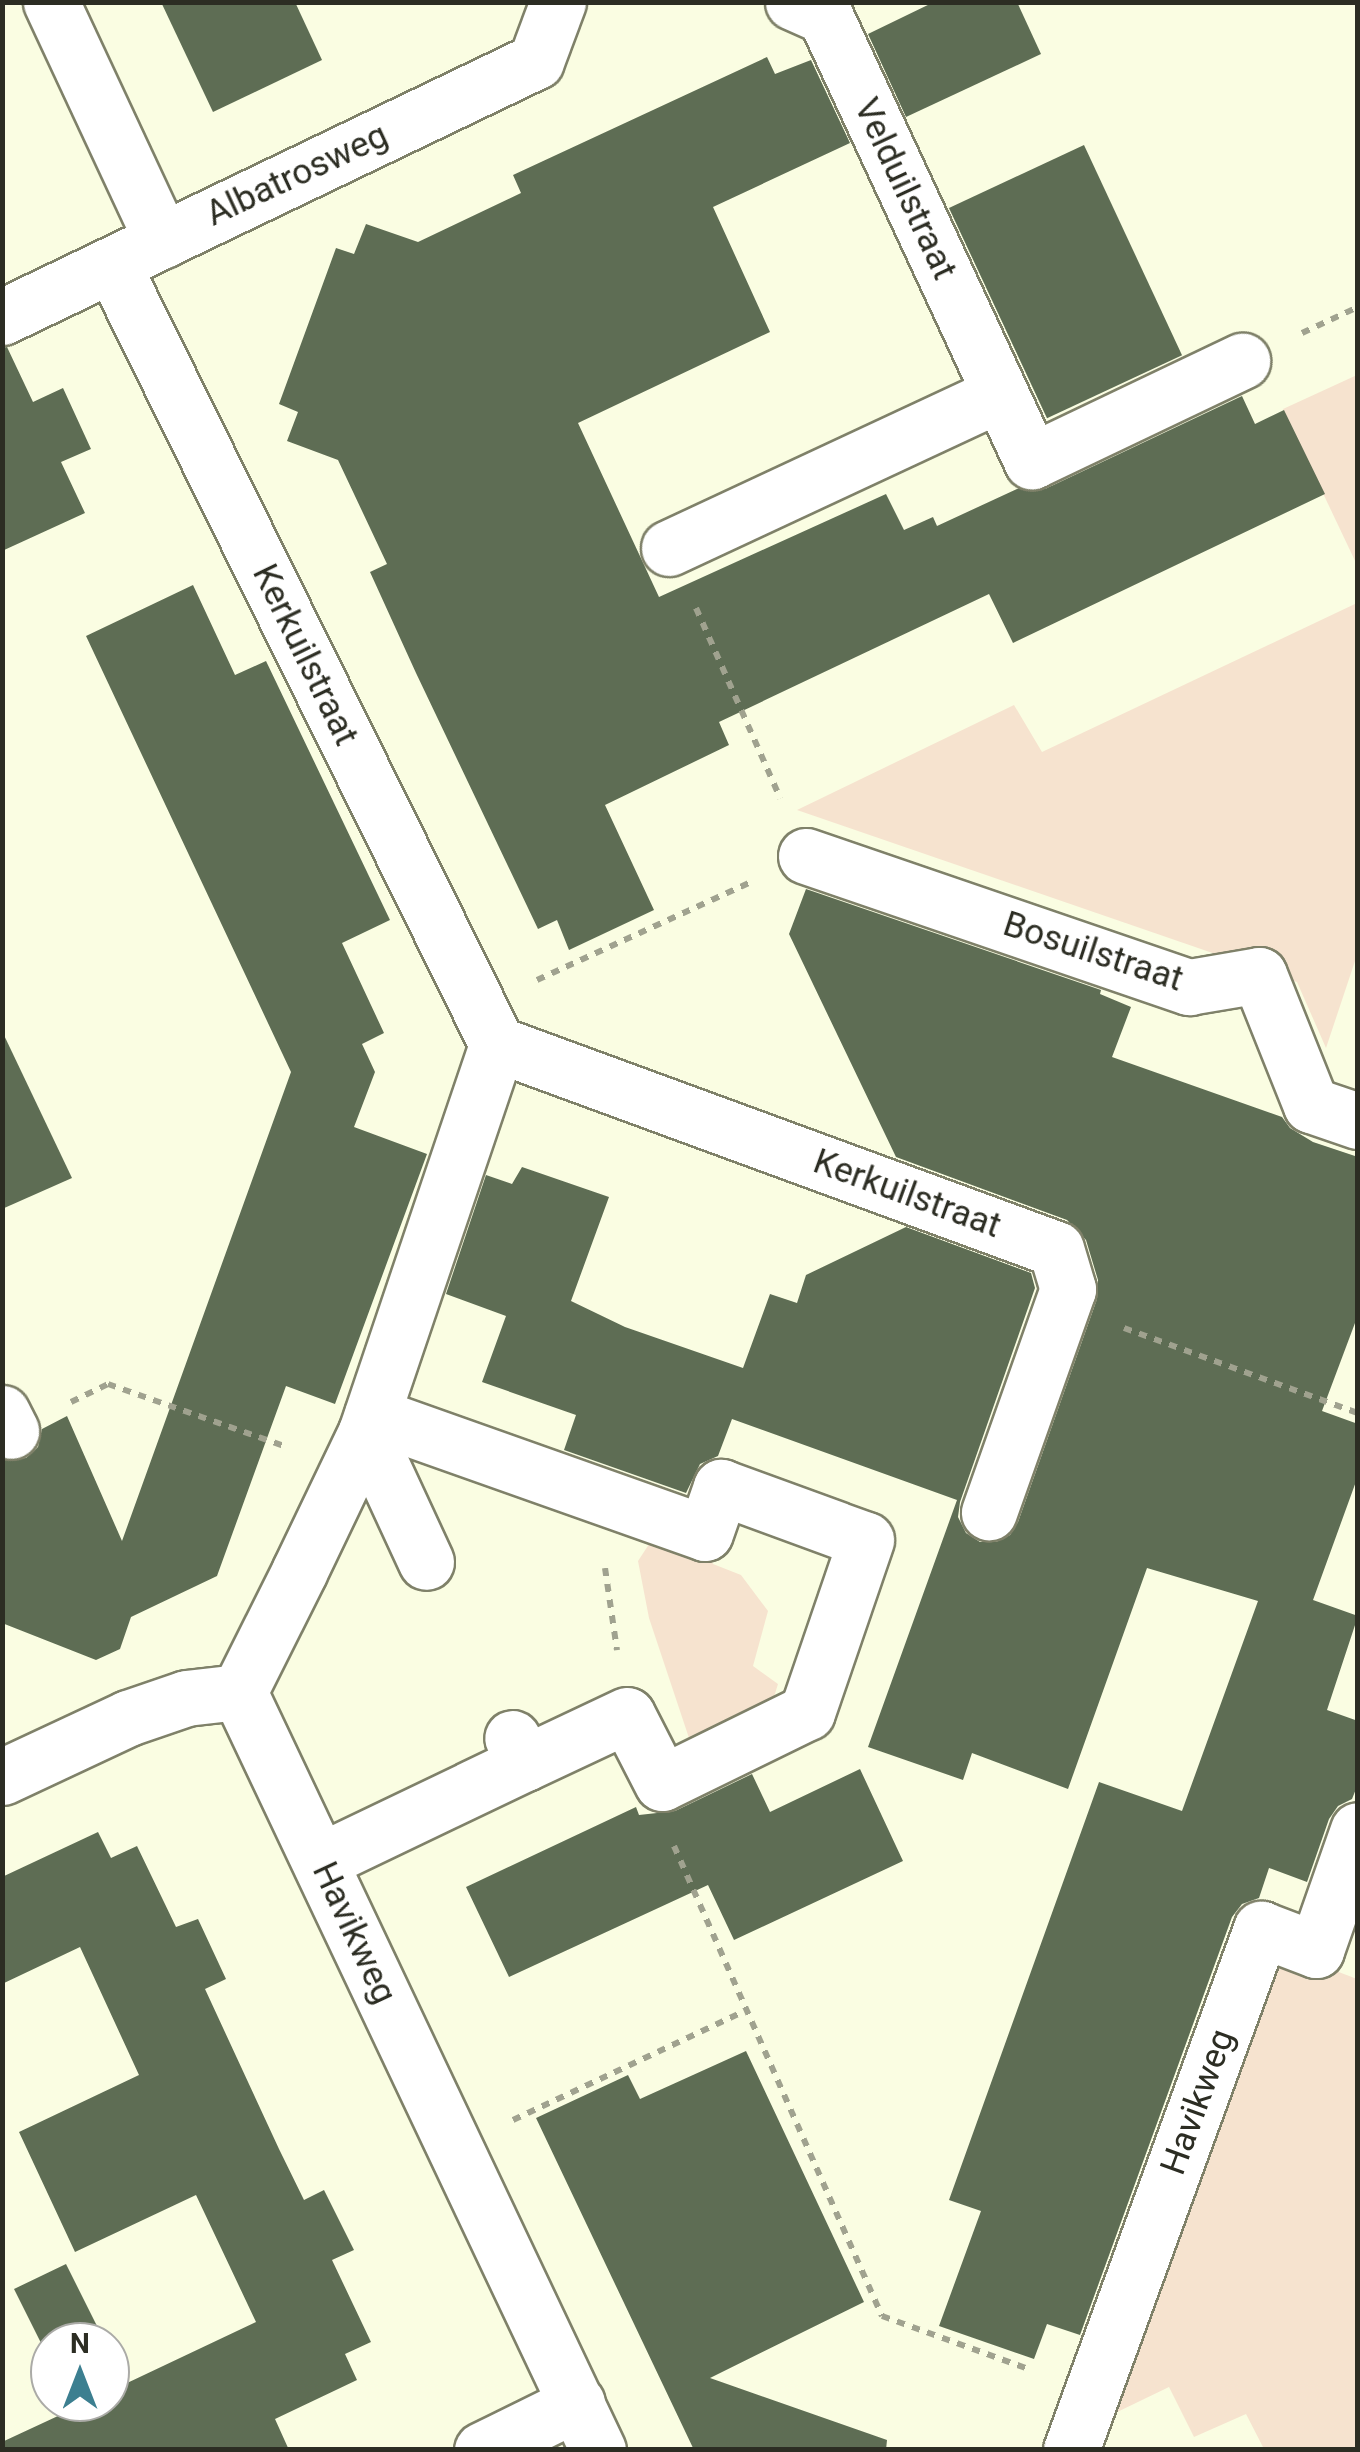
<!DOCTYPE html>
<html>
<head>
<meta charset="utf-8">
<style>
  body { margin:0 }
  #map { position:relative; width:1360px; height:2452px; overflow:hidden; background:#fafde2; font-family:Roboto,sans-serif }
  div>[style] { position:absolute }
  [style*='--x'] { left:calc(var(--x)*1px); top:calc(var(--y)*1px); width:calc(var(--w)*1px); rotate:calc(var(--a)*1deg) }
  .green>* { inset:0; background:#f6e3cf }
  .building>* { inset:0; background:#5e6d54; transform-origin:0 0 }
  .path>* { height:6px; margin-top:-3px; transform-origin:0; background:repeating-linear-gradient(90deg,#a0a28f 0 8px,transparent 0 16px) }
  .roads { filter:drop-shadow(2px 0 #7f8169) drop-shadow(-2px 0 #7f8169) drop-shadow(0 2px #7f8169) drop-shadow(0 -2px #7f8169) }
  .pedestrian>* { height:55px; margin:-27.5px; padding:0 27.5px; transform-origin:27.5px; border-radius:27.5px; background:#fff }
  .minor>* { height:55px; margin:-27.5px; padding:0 27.5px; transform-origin:27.5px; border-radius:27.5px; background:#fff }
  span { translate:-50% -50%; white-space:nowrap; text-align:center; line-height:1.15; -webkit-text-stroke:10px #fff; paint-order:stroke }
  .street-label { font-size:35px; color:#2c2d23 }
  .frame { position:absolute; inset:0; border:5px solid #2c2d23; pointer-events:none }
  .north { position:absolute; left:30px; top:2322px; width:100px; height:100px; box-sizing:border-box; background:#fff; border:2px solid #ababa7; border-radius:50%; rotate:0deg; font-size:28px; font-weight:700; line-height:40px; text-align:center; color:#2c2d23 }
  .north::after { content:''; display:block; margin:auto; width:35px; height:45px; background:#3c7f90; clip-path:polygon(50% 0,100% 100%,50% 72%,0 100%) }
</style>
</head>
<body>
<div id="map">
  <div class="green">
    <div style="clip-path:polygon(1357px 375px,1357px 565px,1283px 409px)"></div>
    <div style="clip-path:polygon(1357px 603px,1357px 955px,1326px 1048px,1297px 982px,797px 810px,1014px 705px,1042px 752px)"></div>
    <div style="clip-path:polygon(659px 1529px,706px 1545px,713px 1564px,741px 1575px,768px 1611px,753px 1666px,778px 1684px,767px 1719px,694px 1753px,649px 1618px,638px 1561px)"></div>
    <div style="clip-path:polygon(1268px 1945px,1357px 1979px,1357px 2449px,1264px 2449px,1246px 2414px,1194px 2437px,1169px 2387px,1111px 2415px)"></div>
  </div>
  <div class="building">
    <div style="clip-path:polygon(161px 2px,295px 2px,322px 60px,213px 112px)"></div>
    <div style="clip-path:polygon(934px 2px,1017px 2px,1041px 54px,906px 117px,868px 34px)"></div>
    <div style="clip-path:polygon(767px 57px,775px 74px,811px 60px,850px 143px,713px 207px,770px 332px,578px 423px,659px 597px,886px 494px,904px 530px,933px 517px,937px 526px,1019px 488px,1045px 489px,1242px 396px,1255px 424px,1284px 410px,1325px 494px,1013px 643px,989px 594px,719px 722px,729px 745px,605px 805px,654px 910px,569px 950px,557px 920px,538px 929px,416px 673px,370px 572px,387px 564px,338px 460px,287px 441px,298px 412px,279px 404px,336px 248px,354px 254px,366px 224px,418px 242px,521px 193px,513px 175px)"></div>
    <div style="left:1084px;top:145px;width:232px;height:149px;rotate:65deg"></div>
    <div style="clip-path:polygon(7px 347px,33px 402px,63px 388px,91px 449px,61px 462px,85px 513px,2px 551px,2px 348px)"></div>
    <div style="clip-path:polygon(193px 585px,235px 675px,266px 661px,390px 920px,342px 943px,384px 1033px,362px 1044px,375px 1072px,354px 1127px,427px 1154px,335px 1404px,286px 1386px,217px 1576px,131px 1617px,120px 1649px,96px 1660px,2px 1623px,2px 1460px,26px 1458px,38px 1447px,42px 1429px,67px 1416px,122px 1541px,291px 1072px,86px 636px)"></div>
    <div style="clip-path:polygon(806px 889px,1101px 990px,1100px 994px,1131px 1007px,1112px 1057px,1282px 1117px,1290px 1128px,1313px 1142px,1358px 1157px,1358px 1315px,1322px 1411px,1358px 1424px,1358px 1476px,1313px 1600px,1358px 1616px,1327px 1710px,1358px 1721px,1358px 1784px,1352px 1799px,1338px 1806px,1329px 1819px,1307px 1882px,1269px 1868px,1259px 1898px,1242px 1904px,1232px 1917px,1080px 2335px,1047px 2324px,1034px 2359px,939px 2326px,981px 2211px,949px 2200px,1099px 1782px,1182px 1811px,1258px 1601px,1147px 1568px,1068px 1789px,972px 1753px,963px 1780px,868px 1747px,957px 1500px,732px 1419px,718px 1456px,700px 1464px,686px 1493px,564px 1450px,576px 1415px,482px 1382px,506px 1316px,446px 1294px,486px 1175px,512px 1184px,522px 1167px,609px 1197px,571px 1301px,625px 1327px,743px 1368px,770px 1294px,797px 1303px,806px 1275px,906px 1227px,1031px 1273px,1035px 1288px,960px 1502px,958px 1517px,966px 1533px,980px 1542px,996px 1542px,1010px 1535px,1018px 1522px,1097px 1299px,1098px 1280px,1086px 1240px,1067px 1220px,896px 1157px,789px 934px)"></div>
    <div style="clip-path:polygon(2px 1031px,72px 1178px,2px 1209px)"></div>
    <div style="clip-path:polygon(860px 1769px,903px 1861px,734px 1940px,708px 1885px,509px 1977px,466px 1887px,636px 1807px,639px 1815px,675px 1811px,752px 1774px,770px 1812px)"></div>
    <div style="clip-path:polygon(98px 1832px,111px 1858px,137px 1846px,176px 1927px,198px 1919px,226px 1979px,205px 1989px,279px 2149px,304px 2200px,324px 2190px,354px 2250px,332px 2260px,371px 2342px,345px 2354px,357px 2380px,275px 2419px,289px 2450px,2px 2450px,2px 2442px,73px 2409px,70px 2402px,110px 2402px,110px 2353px,125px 2384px,256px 2322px,196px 2195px,75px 2252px,19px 2132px,139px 2075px,80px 1947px,2px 1984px,2px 1877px)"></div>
    <div style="clip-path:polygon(746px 2051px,864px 2302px,710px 2378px,887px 2440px,886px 2450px,694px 2450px,536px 2118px,628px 2075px,640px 2099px)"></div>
    <div style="clip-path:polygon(66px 2264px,105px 2342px,50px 2342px,50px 2361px,14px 2289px)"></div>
  </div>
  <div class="path">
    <div style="--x:1302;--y:333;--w:62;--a:-24.9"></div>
    <div style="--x:696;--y:608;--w:208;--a:66.1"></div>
    <div style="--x:537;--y:980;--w:233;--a:-24.6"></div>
    <div style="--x:1124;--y:1328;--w:249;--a:20"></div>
    <div style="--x:71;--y:1402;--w:41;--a:-25.9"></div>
    <div style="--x:108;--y:1384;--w:187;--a:19.4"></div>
    <div style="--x:605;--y:1568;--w:83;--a:81.7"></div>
    <div style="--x:674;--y:1846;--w:514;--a:66.13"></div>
    <div style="--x:882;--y:2316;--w:158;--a:19.9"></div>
    <div style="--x:513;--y:2120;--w:259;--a:-25.2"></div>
  </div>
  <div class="roads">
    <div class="pedestrian">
      <div style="--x:806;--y:856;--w:405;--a:18.9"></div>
      <div style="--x:1189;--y:987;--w:71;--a:-9.7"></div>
      <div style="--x:1259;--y:975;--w:140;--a:68.2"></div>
      <div style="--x:1311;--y:1105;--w:50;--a:18.8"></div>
      <div style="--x:2;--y:1413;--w:20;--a:63"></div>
      <div style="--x:372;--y:1415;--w:353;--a:19.5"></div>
      <div style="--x:705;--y:1533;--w:49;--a:-70.8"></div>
      <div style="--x:721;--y:1487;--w:154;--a:20.1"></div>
      <div style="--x:866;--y:1540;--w:182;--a:108.9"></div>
      <div style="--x:807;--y:1712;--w:161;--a:153.9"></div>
      <div style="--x:662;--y:1783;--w:76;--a:-117.2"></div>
      <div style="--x:627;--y:1715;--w:113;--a:154.8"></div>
      <div style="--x:239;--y:1692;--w:134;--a:-63.4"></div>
      <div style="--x:1071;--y:2450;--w:555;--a:-69.96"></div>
      <div style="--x:1261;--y:1929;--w:59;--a:20.9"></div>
      <div style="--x:1316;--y:1950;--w:127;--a:-70.7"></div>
    </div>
    <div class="minor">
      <div style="--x:51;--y:2;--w:263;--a:65"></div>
      <div style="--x:793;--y:2;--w:35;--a:24"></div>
      <div style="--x:825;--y:16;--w:491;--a:65.1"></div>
      <div style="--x:1032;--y:461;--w:233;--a:-25.5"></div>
      <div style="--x:113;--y:266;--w:868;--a:63.73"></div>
      <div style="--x:497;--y:1044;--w:595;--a:20.14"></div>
      <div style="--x:1056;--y:1249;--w:42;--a:73.3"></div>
      <div style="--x:1068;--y:1289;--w:237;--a:109.5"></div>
      <div style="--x:2;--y:317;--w:592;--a:-25.61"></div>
      <div style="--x:536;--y:61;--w:63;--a:-69.6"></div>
      <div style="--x:669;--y:548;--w:365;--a:-25"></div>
      <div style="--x:366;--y:1432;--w:143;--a:65.2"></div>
      <div style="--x:299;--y:1572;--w:155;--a:-64.4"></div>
      <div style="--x:366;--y:1432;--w:410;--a:-71.3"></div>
      <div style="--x:2;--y:1777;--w:139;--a:-25.1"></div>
      <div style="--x:128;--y:1718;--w:61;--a:-19"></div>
      <div style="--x:186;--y:1698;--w:53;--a:-6.5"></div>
      <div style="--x:239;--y:1692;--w:839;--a:64.66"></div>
      <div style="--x:320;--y:1861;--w:227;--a:-25.6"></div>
      <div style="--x:525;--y:1763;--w:28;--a:-117"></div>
      <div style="--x:482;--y:2450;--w:106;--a:-26.3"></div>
    </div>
  </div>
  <div class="street-label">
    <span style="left:297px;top:175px;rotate:-25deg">Albatrosweg</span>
    <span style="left:905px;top:189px;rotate:65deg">Velduilstraat</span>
    <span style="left:305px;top:655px;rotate:64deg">Kerkuilstraat</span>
    <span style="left:1093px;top:952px;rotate:18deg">Bosuilstraat</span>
    <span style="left:907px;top:1194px;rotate:20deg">Kerkuilstraat</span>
    <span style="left:354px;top:1933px;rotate:65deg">Havikweg</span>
    <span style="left:1198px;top:2102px;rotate:-70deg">Havikweg</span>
  </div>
  <div class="frame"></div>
  <div class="north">N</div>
</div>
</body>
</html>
